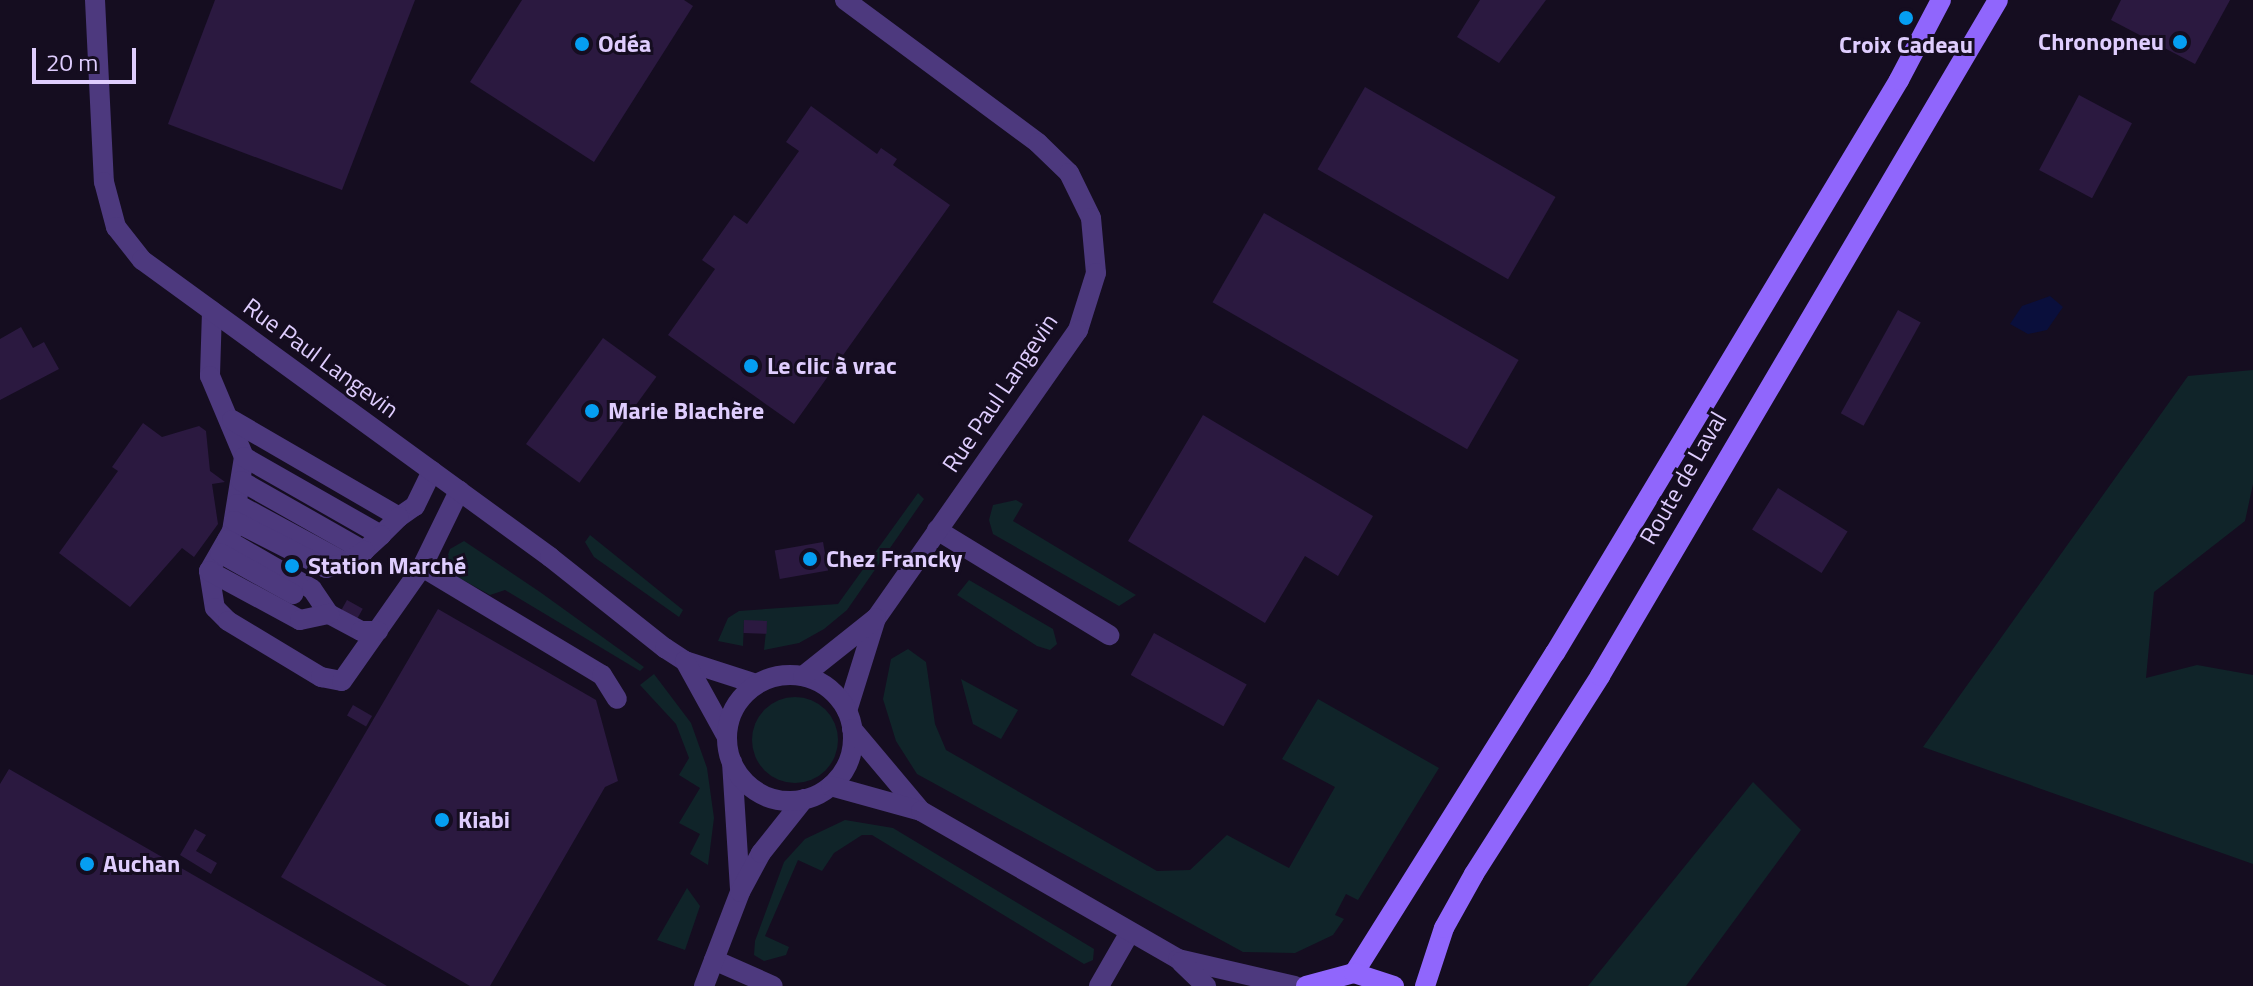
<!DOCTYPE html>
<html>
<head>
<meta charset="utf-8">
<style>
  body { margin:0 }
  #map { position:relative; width:2253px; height:986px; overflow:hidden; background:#150d20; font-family:"Titillium Web",sans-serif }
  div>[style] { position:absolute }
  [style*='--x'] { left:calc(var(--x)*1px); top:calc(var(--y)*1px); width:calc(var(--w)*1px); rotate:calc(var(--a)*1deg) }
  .green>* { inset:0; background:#102429 }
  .round { border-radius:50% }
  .water>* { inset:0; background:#0a0f3c }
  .building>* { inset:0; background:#2b1940; transform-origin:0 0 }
  .service>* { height:20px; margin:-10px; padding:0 10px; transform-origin:10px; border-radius:10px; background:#4d397e }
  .minor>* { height:20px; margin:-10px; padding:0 10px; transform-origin:10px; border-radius:10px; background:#4d397e }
  .minor>.ring { margin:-10px; padding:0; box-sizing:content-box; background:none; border:20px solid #4d397e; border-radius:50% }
  .secondary>* { height:20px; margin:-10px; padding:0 10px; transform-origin:10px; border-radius:10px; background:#9066fc }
  .dots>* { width:22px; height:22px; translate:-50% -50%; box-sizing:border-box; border:4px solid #150d20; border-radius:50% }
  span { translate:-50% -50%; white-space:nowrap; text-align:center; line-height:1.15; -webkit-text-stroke:6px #150d20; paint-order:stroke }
  .poi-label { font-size:24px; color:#dfcdfe; font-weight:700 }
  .right { translate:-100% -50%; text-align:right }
  .left { translate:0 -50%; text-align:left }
  .street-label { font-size:24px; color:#dfcdfe }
  .scale { position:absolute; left:32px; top:48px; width:104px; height:36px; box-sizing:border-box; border:4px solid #dfcdfe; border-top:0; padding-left:10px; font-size:24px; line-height:28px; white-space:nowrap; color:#dfcdfe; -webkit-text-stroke:6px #150d20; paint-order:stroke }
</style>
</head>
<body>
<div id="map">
  <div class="green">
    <div style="clip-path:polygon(2253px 370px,2253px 484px,2245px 521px,2154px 592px,2146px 678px,2197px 665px,2253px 675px,2253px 864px,1923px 747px,2188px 376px)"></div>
    <div style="clip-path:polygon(918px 493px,924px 499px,847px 610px,824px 629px,799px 643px,764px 650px,767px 621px,744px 621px,743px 646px,718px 641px,728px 618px,739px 611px,838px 604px)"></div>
    <div style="clip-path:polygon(1016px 500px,1023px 504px,1013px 521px,1136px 595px,1119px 606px,993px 534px,989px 520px,993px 505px)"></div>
    <div style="clip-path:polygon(590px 535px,683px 610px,679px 617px,594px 557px,585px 542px)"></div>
    <div style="clip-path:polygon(464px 541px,540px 592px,644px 667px,640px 671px,505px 590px,490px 595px,443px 569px,450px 549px)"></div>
    <div style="clip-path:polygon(969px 580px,1053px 629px,1057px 644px,1050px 650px,1037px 646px,957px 595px)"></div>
    <div style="clip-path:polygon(908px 649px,926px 662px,935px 724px,946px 750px,1157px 871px,1190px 870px,1227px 835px,1289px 868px,1335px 787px,1282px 759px,1318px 699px,1439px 768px,1358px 900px,1346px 894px,1335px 915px,1344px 919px,1333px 935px,1295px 953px,1243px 952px,917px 774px,896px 741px,883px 699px,891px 659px)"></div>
    <div style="clip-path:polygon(654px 674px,691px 723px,707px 768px,714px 818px,708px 865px,690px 854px,700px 834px,679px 823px,700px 788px,679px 775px,689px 758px,676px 724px,640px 685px)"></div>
    <div style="clip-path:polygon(961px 679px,1018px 710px,1001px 739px,973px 724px)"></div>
    <div class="round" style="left:752px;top:697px;width:86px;height:86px"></div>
    <div style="clip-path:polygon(1753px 782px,1801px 830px,1686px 986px,1588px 986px)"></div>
    <div style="clip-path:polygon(845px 820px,893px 828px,1094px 949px,1093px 960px,1084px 964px,872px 835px,862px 835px,834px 853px,822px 871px,798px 860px,765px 936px,789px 947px,786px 955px,764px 961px,754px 955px,755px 941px,784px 862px,805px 839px)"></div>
    <div style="clip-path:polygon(687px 888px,700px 906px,685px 950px,657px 940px)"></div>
  </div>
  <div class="water">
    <div style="clip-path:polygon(2050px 296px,2063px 307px,2047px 330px,2028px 334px,2010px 324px,2022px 306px)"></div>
  </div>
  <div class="building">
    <div style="clip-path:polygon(215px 0,415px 0,342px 190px,168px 124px)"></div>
    <div style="clip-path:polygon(522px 0,684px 0,693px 6px,594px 162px,470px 82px)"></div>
    <div style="clip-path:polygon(1480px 0,1546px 0,1499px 63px,1457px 37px)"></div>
    <div style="clip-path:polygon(2121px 0,2230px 0,2195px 64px,2111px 20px)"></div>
    <div style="left:1365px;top:87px;width:220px;height:95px;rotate:30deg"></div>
    <div style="left:2079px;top:95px;width:60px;height:85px;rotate:28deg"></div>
    <div style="clip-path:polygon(811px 106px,877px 154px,881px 148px,897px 159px,893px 165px,950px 205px,794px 424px,668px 335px,715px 269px,702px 260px,734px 215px,747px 224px,799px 151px,786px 142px)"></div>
    <div style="left:1264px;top:213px;width:294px;height:103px;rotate:30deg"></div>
    <div style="left:1898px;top:310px;width:26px;height:118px;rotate:29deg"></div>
    <div style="clip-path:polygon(21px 327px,33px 348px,44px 342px,59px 369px,0 400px,0 339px)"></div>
    <div style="left:603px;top:338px;width:66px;height:131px;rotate:36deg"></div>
    <div style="clip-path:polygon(1203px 415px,1373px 516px,1338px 576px,1305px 556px,1265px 623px,1128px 541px)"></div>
    <div style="clip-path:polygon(143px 423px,162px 437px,199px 426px,206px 431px,210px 471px,225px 482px,212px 484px,218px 524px,194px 557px,182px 548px,130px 607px,59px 553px,118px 471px,112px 467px)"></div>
    <div style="left:1778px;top:488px;width:82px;height:49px;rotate:32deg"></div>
    <div style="left:823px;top:542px;width:29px;height:49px;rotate:80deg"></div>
    <div style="left:347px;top:600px;width:18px;height:13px;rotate:29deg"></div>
    <div style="clip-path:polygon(438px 609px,596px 700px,618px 781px,605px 787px,490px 986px,470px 986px,281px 877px)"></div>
    <div style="left:744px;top:620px;width:23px;height:13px;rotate:2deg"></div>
    <div style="left:1154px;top:633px;width:106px;height:48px;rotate:29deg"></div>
    <div style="left:353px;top:705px;width:22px;height:12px;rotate:30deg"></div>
    <div style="clip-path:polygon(9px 769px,315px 945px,387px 986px,0 986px,0 784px)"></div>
    <div style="clip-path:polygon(195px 829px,206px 835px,196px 851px,217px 863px,211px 874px,180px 855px)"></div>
  </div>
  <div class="service">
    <div style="--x:212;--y:311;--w:65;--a:91.8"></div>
    <div style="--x:210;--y:376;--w:88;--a:67.2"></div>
    <div style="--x:244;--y:457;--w:75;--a:99.2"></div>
    <div style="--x:232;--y:531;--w:46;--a:119.9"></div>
    <div style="--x:209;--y:571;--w:37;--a:81"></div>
    <div style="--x:215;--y:608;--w:18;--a:45"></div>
    <div style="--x:228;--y:621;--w:109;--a:31.1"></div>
    <div style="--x:321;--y:677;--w:21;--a:11"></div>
    <div style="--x:342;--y:681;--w:139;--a:-54.9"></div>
    <div style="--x:422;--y:567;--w:85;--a:-64"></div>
    <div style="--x:232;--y:420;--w:193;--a:30.1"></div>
    <div style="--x:399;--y:517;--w:19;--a:-35"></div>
    <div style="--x:415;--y:506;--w:39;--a:-64"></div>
    <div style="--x:244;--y:457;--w:158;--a:29.7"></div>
    <div style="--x:381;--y:535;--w:25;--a:-45"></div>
    <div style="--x:241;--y:481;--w:142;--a:29.6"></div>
    <div style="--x:364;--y:551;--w:23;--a:-43"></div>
    <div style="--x:237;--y:504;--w:124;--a:28.4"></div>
    <div style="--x:346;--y:563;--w:22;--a:-34"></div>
    <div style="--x:234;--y:521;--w:103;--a:27.1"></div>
    <div style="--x:326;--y:568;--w:21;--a:-14"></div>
    <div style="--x:937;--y:530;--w:202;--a:31.4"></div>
    <div style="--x:227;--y:540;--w:98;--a:30"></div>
    <div style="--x:312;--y:589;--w:30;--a:56"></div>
    <div style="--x:329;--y:614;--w:36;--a:28"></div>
    <div style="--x:361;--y:631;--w:17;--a:0"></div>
    <div style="--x:220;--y:553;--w:84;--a:29.3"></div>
    <div style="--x:422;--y:567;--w:210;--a:31"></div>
    <div style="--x:602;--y:675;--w:28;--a:58"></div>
    <div style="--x:209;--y:571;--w:103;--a:28.3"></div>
    <div style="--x:300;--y:620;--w:30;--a:-12"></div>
    <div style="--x:732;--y:762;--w:126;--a:86.4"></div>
    <div style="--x:714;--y:960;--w:64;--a:23.8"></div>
    <div style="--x:704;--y:986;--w:101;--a:-69"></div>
    <div style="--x:740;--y:892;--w:44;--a:-61.7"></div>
    <div style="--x:761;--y:853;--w:69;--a:-51.5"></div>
    <div style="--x:1099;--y:986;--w:62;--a:-60.1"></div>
  </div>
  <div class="minor">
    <div style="--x:95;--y:0;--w:182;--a:87.2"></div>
    <div style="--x:104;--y:182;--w:47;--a:75.1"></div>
    <div style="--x:116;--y:227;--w:42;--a:51.8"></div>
    <div style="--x:142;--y:260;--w:505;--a:36.05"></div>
    <div style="--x:550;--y:557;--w:147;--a:38.4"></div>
    <div style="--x:665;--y:648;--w:24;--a:33"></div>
    <div style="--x:685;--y:661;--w:75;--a:17.9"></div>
    <div style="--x:845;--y:0;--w:240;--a:36.5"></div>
    <div style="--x:1038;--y:143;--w:43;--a:44.1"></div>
    <div style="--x:1069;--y:173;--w:50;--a:63.9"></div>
    <div style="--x:1091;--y:218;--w:55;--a:84.8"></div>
    <div style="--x:1096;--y:273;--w:60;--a:107.5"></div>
    <div style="--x:1078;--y:330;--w:352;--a:125"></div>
    <div style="--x:876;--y:618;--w:97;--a:107.3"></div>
    <div style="--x:685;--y:661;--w:87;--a:61.1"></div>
    <div class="ring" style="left:727px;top:675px;width:106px;height:106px"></div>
    <div style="--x:803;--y:676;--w:93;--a:-38.5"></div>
    <div style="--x:852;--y:729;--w:107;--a:49.9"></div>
    <div style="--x:831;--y:786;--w:93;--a:15.5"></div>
    <div style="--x:921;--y:811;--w:297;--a:29.9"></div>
    <div style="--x:1178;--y:959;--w:120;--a:13"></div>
    <div style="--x:1181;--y:962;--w:35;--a:44"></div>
  </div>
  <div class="secondary">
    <div style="--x:1354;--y:973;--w:378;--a:-57.9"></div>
    <div style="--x:1555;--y:653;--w:668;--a:-59.02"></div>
    <div style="--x:1899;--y:80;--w:90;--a:-62.3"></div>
    <div style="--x:1306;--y:986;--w:50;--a:-15.2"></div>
    <div style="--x:1354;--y:973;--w:42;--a:18"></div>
    <div style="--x:1425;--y:986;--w:61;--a:-71.9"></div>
    <div style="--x:1444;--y:928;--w:62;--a:-60.9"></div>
    <div style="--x:1474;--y:874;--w:235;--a:-57.5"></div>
    <div style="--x:1600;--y:676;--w:784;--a:-59.51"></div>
  </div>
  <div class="dots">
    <div style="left:1906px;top:18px;background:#059ef2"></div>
    <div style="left:2180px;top:42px;background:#059ef2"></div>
    <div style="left:582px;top:44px;background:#059ef2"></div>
    <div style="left:751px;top:366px;background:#059ef2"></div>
    <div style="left:592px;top:411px;background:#059ef2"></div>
    <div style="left:810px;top:559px;background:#059ef2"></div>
    <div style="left:292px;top:566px;background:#059ef2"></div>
    <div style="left:442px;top:820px;background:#059ef2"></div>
    <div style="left:87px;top:864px;background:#059ef2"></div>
  </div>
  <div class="poi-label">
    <span class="right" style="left:2164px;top:42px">Chronopneu</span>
    <span class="left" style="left:598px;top:44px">Odéa</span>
    <span style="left:1906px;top:45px">Croix Cadeau</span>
    <span class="left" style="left:767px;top:366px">Le clic à vrac</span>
    <span class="left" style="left:608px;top:411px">Marie Blachère</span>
    <span class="left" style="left:826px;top:559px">Chez Francky</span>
    <span class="left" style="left:308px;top:566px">Station Marché</span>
    <span class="left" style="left:458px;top:820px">Kiabi</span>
    <span class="left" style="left:103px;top:864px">Auchan</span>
  </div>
  <div class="street-label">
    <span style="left:321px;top:358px;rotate:36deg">Rue Paul Langevin</span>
    <span style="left:1000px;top:393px;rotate:-56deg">Rue Paul Langevin</span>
    <span style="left:1683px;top:478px;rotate:-60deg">Route de Laval</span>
  </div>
  <div class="scale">20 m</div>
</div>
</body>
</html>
